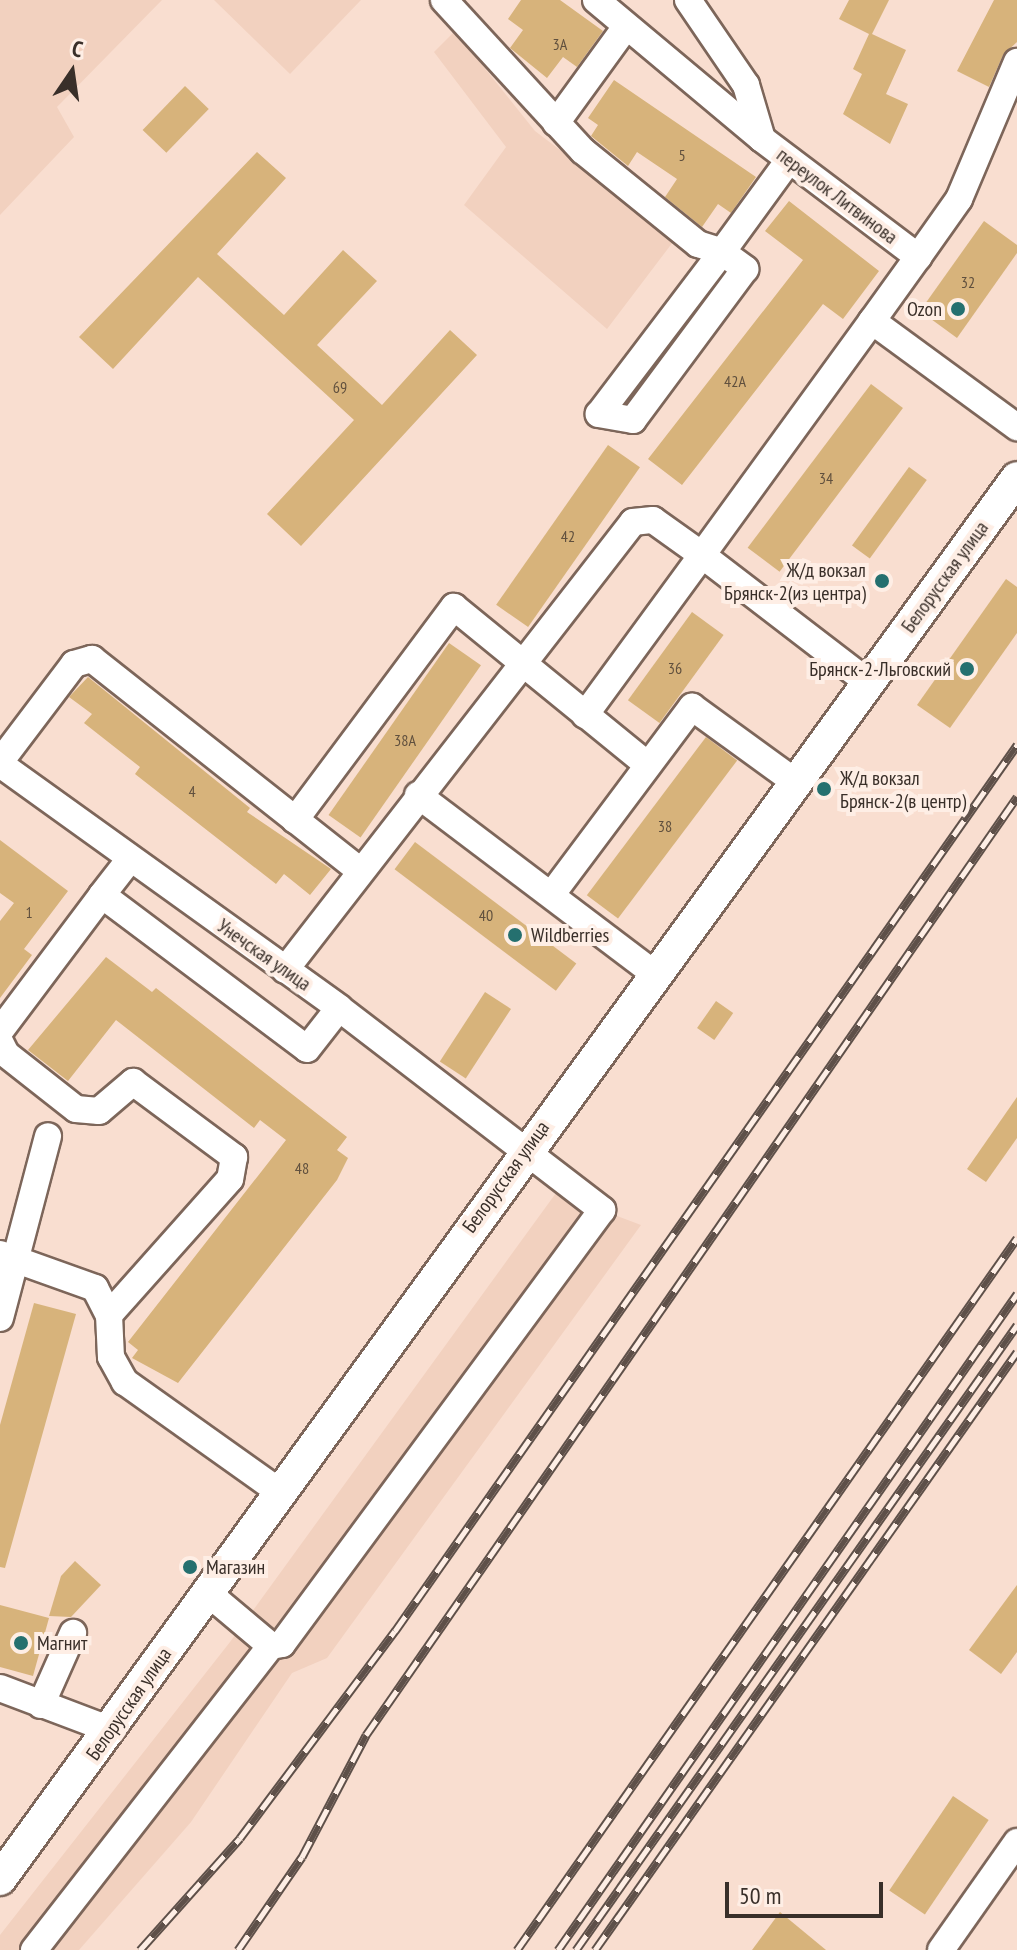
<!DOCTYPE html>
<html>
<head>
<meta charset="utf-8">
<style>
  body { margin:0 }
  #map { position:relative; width:1017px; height:1950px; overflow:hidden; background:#f9ded0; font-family:"PT Sans Narrow",sans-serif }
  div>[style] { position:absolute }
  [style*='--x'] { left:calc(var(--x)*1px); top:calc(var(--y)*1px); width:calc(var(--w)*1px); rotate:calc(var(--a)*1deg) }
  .built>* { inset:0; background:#f2d1bf }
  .building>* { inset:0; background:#d7b37b; transform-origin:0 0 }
  .roads { filter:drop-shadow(2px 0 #7d665a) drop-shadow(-2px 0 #7d665a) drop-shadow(0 2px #7d665a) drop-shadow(0 -2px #7d665a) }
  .minor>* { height:26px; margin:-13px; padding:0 13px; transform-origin:13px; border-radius:13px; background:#fff }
  .major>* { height:32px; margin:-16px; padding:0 16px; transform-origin:16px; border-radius:16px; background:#fff }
  .rail>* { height:9px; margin-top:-4.5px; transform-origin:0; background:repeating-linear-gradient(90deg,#feeee5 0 18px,#5e5049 0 36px); box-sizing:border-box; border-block:2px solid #5e5049 }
  .dots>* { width:22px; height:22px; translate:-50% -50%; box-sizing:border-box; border:4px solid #feeee5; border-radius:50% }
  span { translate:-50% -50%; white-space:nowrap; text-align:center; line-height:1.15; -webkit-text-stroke:8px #feeee5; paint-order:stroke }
  .number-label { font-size:16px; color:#60503e }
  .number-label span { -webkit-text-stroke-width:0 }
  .street-label { font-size:20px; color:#392f29 }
  .poi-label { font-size:20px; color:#392f29 }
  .right { translate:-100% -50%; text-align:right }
  .left { translate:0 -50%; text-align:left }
  .north { position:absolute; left:32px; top:32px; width:80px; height:80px; -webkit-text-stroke:6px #feeee5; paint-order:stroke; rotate:13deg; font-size:22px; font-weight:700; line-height:32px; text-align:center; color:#392f29 }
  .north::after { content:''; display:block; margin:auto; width:28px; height:36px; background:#392f29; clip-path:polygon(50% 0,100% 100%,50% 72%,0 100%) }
  .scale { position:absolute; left:725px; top:1882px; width:158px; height:36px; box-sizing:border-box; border:4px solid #392f29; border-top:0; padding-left:10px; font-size:24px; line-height:28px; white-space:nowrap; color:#392f29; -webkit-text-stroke:6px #feeee5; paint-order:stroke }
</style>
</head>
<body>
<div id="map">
  <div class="built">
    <div style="clip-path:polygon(0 0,162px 0,57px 107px,74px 137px,0 215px)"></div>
    <div style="clip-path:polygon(214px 0,361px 0,290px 74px)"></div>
    <div style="clip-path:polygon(455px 31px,535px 131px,676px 238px,607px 329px,464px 205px,506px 147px,434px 52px)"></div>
    <div style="clip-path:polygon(556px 1193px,641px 1225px,327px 1658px,292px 1673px,191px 1822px,79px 1950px,0 1950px,0 1935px,230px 1642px)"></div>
  </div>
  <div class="building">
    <div style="clip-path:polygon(521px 0,560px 0,603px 31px,577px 67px,563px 57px,547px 78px,510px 48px,523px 30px,508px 19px)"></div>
    <div style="clip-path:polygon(849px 0,889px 0,872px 34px,906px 50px,886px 94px,908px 104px,890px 144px,843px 114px,862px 74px,853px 69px,869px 34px,839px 19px)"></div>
    <div style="clip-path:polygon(994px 0,1017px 0,1017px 42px,1003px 55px,989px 87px,957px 71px)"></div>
    <div style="clip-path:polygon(614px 80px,756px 177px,731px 213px,718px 204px,702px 227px,665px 197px,677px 179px,637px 152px,628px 166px,591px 136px,598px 125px,588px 118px)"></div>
    <div style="left:185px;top:86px;width:33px;height:61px;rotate:44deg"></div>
    <div style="clip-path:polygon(257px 152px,286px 178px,217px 254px,284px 315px,343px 250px,377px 281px,317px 345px,382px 405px,450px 330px,477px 355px,301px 546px,267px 514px,354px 420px,198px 277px,113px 369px,79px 337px)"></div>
    <div style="clip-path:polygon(789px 201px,879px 271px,843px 319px,823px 304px,682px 485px,648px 459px,803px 260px,765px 231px)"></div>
    <div style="clip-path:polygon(984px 221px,1017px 245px,1017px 253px,957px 338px,920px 311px)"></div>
    <div style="left:871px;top:384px;width:40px;height:205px;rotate:37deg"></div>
    <div style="left:608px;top:445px;width:39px;height:195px;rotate:35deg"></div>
    <div style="left:909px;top:467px;width:22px;height:97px;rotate:36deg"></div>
    <div style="clip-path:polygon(1006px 579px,1017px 587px,1017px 633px,950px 728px,917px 705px)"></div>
    <div style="left:692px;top:612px;width:39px;height:109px;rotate:36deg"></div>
    <div style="left:449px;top:643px;width:39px;height:210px;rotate:35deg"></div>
    <div style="clip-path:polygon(88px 677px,250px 808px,247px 812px,331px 869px,310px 895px,284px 874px,276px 884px,135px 774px,140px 767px,84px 723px,92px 714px,69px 697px)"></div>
    <div style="left:706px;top:737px;width:39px;height:198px;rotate:37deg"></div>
    <div style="clip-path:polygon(0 840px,68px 891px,24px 949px,32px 955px,0 998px,0 921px,14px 903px,0 893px)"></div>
    <div style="left:415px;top:842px;width:202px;height:34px;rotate:37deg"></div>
    <div style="clip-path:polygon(106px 957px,152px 992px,156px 988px,347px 1137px,337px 1150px,348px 1158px,337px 1180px,178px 1383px,132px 1358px,138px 1350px,128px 1342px,286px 1140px,260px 1120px,254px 1128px,116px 1020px,68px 1081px,28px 1050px)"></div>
    <div style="left:485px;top:992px;width:31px;height:83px;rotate:33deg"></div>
    <div style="left:716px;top:1001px;width:21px;height:33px;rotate:35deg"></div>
    <div style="clip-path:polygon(1017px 1097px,1017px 1138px,986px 1182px,967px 1169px)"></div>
    <div style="clip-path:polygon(34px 1303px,76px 1314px,5px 1568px,0 1567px,0 1425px)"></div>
    <div style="clip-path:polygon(75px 1561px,101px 1585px,71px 1617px,49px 1616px,61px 1576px)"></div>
    <div style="clip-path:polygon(1017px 1585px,1017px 1652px,1001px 1674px,969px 1650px)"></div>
    <div style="clip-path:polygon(0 1605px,49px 1618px,33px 1676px,0 1667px)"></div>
    <div style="left:953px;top:1796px;width:43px;height:114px;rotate:34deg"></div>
    <div style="clip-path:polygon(780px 1912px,826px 1950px,752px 1950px)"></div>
  </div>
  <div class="roads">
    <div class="minor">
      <div style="--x:444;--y:0;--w:205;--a:47.4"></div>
      <div style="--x:583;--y:151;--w:148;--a:39"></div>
      <div style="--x:698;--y:244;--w:25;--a:18"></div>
      <div style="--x:722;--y:252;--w:29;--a:36"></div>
      <div style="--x:745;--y:269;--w:188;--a:126.6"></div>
      <div style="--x:633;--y:420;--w:35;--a:-170"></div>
      <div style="--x:599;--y:414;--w:203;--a:-52.8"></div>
      <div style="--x:722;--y:252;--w:114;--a:-53.9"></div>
      <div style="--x:596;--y:0;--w:217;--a:39.9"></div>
      <div style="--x:762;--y:139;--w:196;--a:37.1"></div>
      <div style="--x:918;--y:257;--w:79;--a:125.7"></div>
      <div style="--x:872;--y:321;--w:180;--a:36.2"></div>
      <div style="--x:688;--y:0;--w:103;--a:55.7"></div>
      <div style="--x:746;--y:85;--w:56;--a:73.5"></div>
      <div style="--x:556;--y:123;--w:117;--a:-54"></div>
      <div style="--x:918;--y:257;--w:71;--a:-54.7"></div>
      <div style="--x:959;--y:199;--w:149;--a:-67.1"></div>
      <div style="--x:585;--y:715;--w:198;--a:-53.8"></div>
      <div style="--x:702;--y:555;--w:210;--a:37.5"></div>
      <div style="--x:0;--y:762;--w:123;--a:-52.9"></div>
      <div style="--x:74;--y:664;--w:19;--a:-16"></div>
      <div style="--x:92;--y:659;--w:340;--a:38.3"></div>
      <div style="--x:0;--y:764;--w:418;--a:35.7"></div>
      <div style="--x:339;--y:1008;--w:332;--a:37.5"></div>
      <div style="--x:602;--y:1210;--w:539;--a:126.4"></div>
      <div style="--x:282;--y:1644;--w:11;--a:170"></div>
      <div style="--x:418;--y:795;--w:297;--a:37.1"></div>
      <div style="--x:295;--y:820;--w:266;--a:-53.3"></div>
      <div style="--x:454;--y:607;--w:250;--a:39.2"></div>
      <div style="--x:130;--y:859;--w:46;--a:127.9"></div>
      <div style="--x:102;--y:895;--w:256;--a:36.9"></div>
      <div style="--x:307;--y:1049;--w:52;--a:-52"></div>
      <div style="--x:552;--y:894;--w:234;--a:-53.2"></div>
      <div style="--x:692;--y:707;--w:131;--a:36"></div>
      <div style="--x:285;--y:970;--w:567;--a:-52.16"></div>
      <div style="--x:633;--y:522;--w:20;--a:-6"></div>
      <div style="--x:653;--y:520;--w:60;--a:35.5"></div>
      <div style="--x:702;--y:555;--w:289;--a:-54"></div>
      <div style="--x:0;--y:1031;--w:170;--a:-53.1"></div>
      <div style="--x:0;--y:1042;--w:13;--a:63"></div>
      <div style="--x:6;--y:1054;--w:89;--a:38.2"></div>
      <div style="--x:76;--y:1109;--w:23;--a:5"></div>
      <div style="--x:99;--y:1111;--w:45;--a:-40.5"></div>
      <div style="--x:133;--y:1082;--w:126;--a:36.6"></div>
      <div style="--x:234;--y:1157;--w:22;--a:100"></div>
      <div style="--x:230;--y:1179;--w:182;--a:131.7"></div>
      <div style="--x:0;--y:1254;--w:101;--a:19.7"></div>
      <div style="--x:95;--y:1288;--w:30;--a:63"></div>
      <div style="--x:109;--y:1315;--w:42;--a:87.3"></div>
      <div style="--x:111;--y:1357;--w:29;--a:61"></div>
      <div style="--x:125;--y:1382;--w:190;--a:35.4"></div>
      <div style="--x:0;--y:1318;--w:188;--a:-75.2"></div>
      <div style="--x:0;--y:1688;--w:119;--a:20.7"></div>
      <div style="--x:41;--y:1705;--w:79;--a:-66"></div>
      <div style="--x:34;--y:1950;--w:385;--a:-52.1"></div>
      <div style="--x:271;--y:1646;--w:82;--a:-139.9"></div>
      <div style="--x:941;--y:1950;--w:132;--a:-54.9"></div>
    </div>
    <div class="major">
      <div style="--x:0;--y:1879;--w:1731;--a:-54.02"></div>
    </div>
  </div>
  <div class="rail">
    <div style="--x:140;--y:1950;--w:150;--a:-48.2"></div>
    <div style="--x:240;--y:1838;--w:259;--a:-53.2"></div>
    <div style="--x:395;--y:1631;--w:1083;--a:-54.93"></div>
    <div style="--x:238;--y:1950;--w:113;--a:-55.5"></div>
    <div style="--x:302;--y:1857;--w:138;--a:-62.3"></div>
    <div style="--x:366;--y:1735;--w:1142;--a:-55.24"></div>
    <div style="--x:517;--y:1950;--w:870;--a:-54.92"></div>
    <div style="--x:558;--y:1950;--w:801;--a:-55.02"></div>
    <div style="--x:576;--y:1950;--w:765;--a:-54.79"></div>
    <div style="--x:595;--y:1950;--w:732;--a:-54.79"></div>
  </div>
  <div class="dots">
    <div style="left:958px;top:309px;background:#25706f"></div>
    <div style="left:882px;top:581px;background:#25706f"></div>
    <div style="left:967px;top:669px;background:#25706f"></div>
    <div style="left:824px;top:789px;background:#25706f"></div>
    <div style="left:515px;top:935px;background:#25706f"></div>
    <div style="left:190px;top:1567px;background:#25706f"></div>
    <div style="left:21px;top:1643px;background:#25706f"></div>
  </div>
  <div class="number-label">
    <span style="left:560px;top:44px">3А</span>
    <span style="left:682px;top:155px">5</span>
    <span style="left:968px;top:282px">32</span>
    <span style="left:735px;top:381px">42А</span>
    <span style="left:340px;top:387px">69</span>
    <span style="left:826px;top:478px">34</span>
    <span style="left:568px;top:536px">42</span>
    <span style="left:675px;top:668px">36</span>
    <span style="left:405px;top:740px">38А</span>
    <span style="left:192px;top:791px">4</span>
    <span style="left:665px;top:826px">38</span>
    <span style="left:29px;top:912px">1</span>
    <span style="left:486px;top:915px">40</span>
    <span style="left:302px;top:1168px">48</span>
  </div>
  <div class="street-label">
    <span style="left:837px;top:196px;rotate:37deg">переулок Литвинова</span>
    <span style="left:945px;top:577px;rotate:-54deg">Белорусская улица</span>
    <span style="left:264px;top:955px;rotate:35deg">Унечская улица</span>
    <span style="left:506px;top:1177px;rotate:-54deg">Белорусская улица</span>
    <span style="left:129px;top:1704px;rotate:-55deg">Белорусская улица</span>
  </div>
  <div class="poi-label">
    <span class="right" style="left:942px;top:309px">Ozon</span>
    <span class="right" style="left:866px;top:582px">Ж/д вокзал<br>Брянск-2(из центра)</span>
    <span class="right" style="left:951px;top:669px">Брянск-2-Льговский</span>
    <span class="left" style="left:840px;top:790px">Ж/д вокзал<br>Брянск-2(в центр)</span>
    <span class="left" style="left:531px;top:935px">Wildberries</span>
    <span class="left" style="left:206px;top:1567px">Магазин</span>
    <span class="left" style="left:37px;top:1643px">Магнит</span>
  </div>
  <div class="north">С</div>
  <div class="scale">50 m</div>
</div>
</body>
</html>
